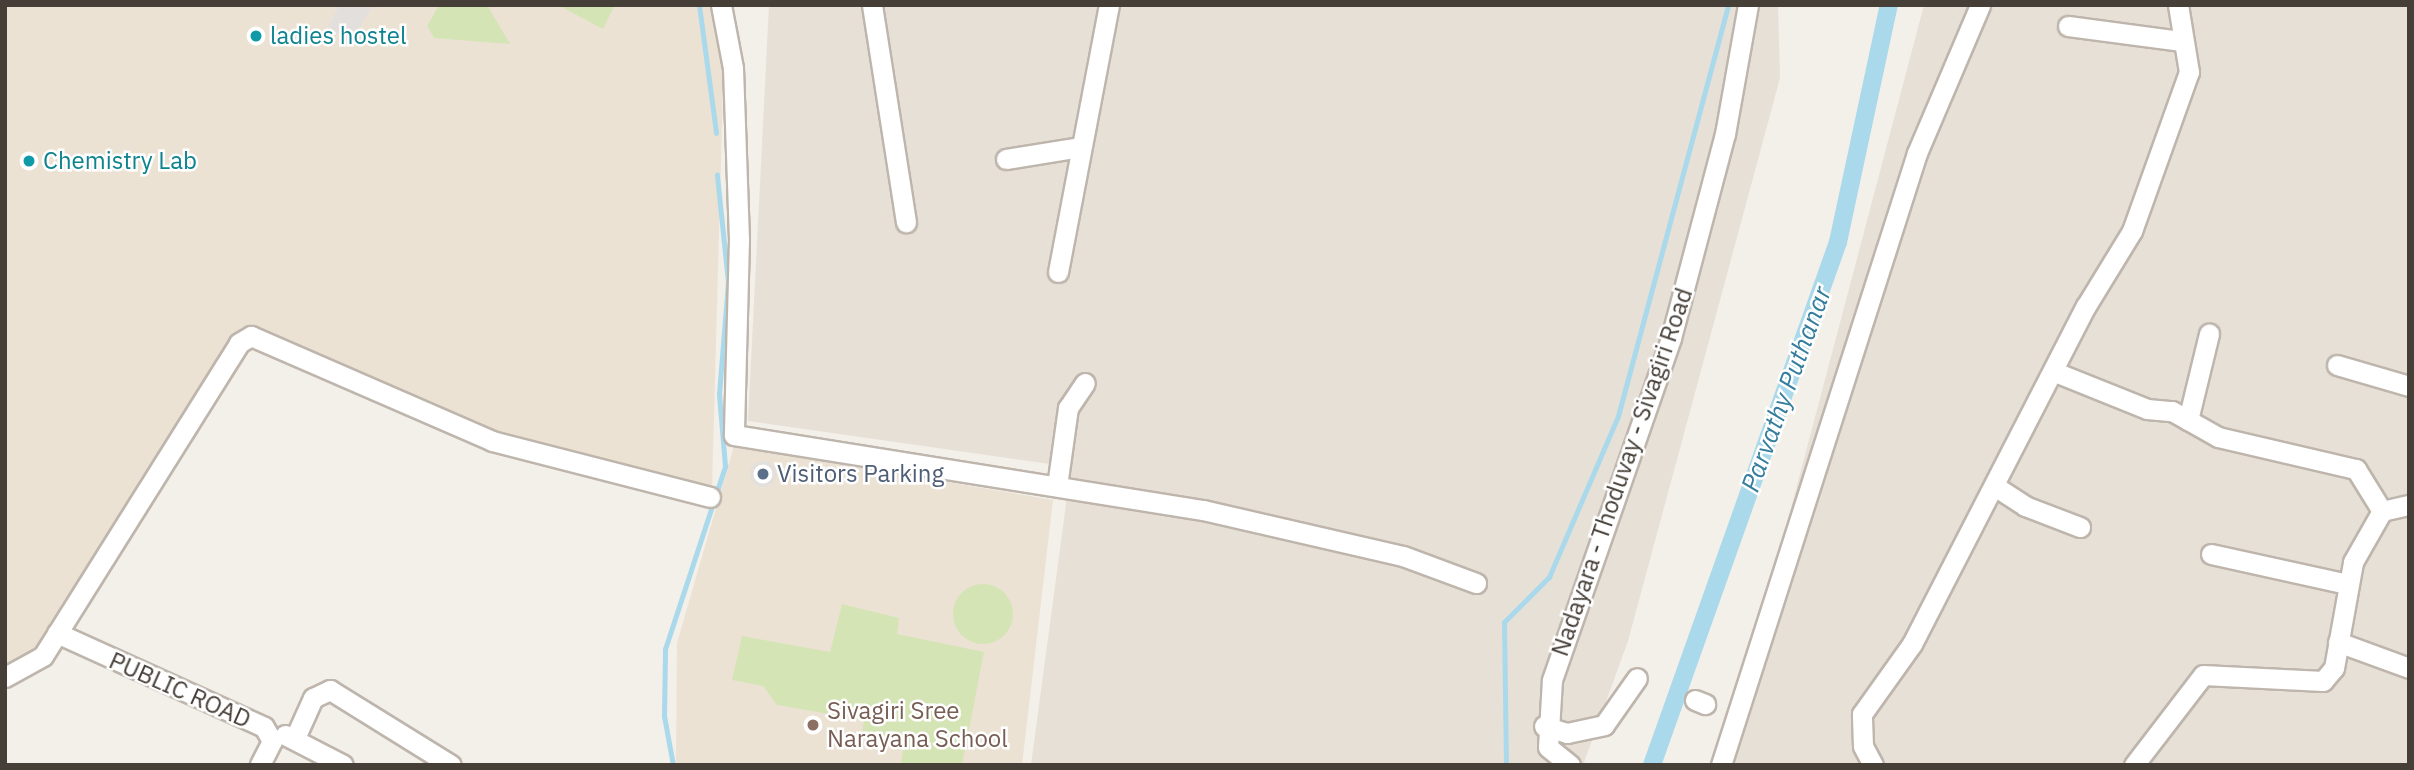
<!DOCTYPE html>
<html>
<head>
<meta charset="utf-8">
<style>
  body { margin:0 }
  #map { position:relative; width:2414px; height:770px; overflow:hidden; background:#f3efe9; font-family:"IBM Plex Sans",sans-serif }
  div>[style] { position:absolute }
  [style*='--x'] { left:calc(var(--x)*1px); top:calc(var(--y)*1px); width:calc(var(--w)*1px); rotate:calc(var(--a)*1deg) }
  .residential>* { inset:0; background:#e7e0d7 }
  .education>* { inset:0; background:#ebe2d4 }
  .green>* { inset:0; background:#d5e4b5 }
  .round { border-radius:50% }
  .parking>* { inset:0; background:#e2dfdd }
  .stream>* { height:5px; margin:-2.5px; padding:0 2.5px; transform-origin:2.5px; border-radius:2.5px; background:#aad9eb }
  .canal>* { height:18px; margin:-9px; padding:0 9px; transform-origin:9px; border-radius:9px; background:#aad9eb }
  .roads { filter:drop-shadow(2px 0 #beb5ac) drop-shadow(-2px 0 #beb5ac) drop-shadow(0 2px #beb5ac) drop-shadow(0 -2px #beb5ac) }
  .street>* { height:19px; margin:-9.5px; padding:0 9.5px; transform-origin:9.5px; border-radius:9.5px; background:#fff }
  .dots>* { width:19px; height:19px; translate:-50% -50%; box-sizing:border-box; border:4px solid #fff; border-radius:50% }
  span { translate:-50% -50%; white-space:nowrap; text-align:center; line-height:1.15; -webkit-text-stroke:5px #fff; paint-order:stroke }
  .culture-label { font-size:24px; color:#0d838f }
  .left { translate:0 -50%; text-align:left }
  .street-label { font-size:24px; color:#463f38 }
  .service-label { font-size:24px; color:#4e5e75 }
  .education-label { font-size:24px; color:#785e54 }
  .water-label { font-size:26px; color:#347d9c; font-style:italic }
  .frame { position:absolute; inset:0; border:7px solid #463f38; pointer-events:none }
</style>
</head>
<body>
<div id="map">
  <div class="residential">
    <div style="clip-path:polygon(769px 5px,1778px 5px,1780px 78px,1628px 641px,1583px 765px,1031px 765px,1071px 467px,748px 421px)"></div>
    <div style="clip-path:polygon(1924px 5px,2409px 5px,2409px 765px,1712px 765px,1786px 527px)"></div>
  </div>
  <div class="education">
    <div style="clip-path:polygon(5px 5px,711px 5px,724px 51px,712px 488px,492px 433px,254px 332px,49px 643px,5px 675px)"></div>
    <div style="clip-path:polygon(734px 446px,1053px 500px,1022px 765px,676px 765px,677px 643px)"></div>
  </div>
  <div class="green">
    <div style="clip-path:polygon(439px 5px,487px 5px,510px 44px,434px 38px,427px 26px)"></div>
    <div style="clip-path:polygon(558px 5px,615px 5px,603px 29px)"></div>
    <div class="round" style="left:953px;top:584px;width:60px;height:60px"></div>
    <div style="clip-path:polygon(842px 604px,899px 618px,897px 634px,984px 652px,962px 765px,901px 765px,904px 740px,862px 733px,864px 720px,777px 705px,763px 686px,732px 680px,742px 636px,830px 652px)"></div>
  </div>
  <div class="parking">
    <div style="clip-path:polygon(340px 5px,373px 5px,351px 42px,327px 27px)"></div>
    <div class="round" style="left:750px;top:461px;width:26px;height:26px"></div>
  </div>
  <div class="stream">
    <div style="--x:699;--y:5;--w:129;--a:82.4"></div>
    <div style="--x:673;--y:765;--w:50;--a:-100.4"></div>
    <div style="--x:664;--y:716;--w:67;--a:-89.1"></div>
    <div style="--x:665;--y:649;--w:193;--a:-71.8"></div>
    <div style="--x:725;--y:466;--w:72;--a:-94.8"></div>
    <div style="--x:719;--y:394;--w:112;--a:-85.4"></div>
    <div style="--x:728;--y:282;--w:108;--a:-95.9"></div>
    <div style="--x:1506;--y:765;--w:143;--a:-90.8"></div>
    <div style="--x:1504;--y:622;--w:64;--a:-45"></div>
    <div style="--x:1549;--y:577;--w:175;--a:-66.8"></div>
    <div style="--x:1618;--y:416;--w:425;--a:-75"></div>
  </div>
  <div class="canal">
    <div style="--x:1652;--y:765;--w:555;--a:-70.42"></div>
    <div style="--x:1838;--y:242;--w:242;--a:-77.9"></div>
  </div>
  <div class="roads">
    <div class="street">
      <div style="--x:721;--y:5;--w:64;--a:79.2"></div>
      <div style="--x:733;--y:68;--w:171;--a:88"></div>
      <div style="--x:739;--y:239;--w:196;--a:91.5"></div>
      <div style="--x:734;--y:435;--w:475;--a:9.1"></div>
      <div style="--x:1203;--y:510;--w:205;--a:13"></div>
      <div style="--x:1403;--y:556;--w:78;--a:20.3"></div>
      <div style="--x:872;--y:5;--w:220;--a:81.1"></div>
      <div style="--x:2068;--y:26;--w:113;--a:7.6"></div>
      <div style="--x:1006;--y:159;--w:76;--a:-9.1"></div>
      <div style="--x:1058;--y:272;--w:272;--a:-79.2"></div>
      <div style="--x:2337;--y:365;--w:75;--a:16.3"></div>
      <div style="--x:2055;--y:372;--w:99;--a:21.9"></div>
      <div style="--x:2147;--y:409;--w:25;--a:5"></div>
      <div style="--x:2172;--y:411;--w:53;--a:29.5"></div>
      <div style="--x:2218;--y:437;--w:142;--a:13.1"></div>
      <div style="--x:2356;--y:469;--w:49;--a:58.2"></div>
      <div style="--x:2188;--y:420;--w:89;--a:-76.3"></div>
      <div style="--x:1057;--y:486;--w:79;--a:-82"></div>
      <div style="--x:1068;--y:408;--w:30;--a:-56"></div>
      <div style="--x:1996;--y:487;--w:35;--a:33"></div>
      <div style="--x:2025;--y:506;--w:59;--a:20.9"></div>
      <div style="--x:2211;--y:554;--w:139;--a:12.4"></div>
      <div style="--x:57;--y:633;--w:227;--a:24.4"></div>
      <div style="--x:264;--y:727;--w:16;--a:60"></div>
      <div style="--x:272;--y:741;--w:27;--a:117"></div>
      <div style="--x:2338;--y:642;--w:76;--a:20.1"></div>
      <div style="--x:5;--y:677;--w:43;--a:-28.9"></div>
      <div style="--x:43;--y:656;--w:369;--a:-57.9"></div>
      <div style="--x:239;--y:343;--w:14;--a:-30"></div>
      <div style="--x:251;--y:336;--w:263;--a:23.5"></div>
      <div style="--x:492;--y:441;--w:225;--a:14.4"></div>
      <div style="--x:1695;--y:700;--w:11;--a:22"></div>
      <div style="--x:1544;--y:726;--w:24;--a:17"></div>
      <div style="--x:1567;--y:733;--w:38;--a:-12"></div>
      <div style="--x:1604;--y:725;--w:57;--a:-54.9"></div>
      <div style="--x:285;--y:735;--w:65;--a:27.3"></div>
      <div style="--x:295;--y:738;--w:44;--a:-65.8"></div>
      <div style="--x:313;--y:698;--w:19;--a:-25"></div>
      <div style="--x:330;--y:690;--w:142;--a:31.8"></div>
      <div style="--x:1570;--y:765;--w:28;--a:-141"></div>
      <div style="--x:1548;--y:747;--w:67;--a:-86.6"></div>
      <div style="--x:1552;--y:680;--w:362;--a:-70.8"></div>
      <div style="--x:1671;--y:338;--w:211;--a:-75.2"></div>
      <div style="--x:1725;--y:134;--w:131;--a:-79.9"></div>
      <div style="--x:1721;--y:765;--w:643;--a:-72.24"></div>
      <div style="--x:1917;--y:153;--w:161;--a:-66.9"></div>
      <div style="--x:1873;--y:765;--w:21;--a:-118"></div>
      <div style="--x:1863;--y:746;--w:32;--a:-92"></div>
      <div style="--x:1862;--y:714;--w:86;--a:-54.5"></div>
      <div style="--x:1912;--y:644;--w:380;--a:-62.8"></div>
      <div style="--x:2086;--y:306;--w:88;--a:-58.5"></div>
      <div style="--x:2132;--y:231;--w:169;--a:-70.3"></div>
      <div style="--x:2189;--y:72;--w:68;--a:-99.3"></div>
      <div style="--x:2134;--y:765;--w:113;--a:-52.5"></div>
      <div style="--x:2203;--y:675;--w:120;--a:2.9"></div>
      <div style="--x:2323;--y:681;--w:17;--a:-50"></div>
      <div style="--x:2334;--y:668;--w:108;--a:-79.8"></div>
      <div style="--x:2353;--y:562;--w:59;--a:-60.4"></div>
      <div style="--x:2382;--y:511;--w:28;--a:-13"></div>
    </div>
  </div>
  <div class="dots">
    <div style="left:256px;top:36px;background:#0f9aa8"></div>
    <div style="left:29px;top:161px;background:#0f9aa8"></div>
    <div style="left:763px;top:474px;background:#5c6f8a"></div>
    <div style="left:813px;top:725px;background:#8d6e63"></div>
  </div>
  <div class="culture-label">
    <span class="left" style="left:270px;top:36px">ladies hostel</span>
    <span class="left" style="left:43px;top:161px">Chemistry Lab</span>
  </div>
  <div class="street-label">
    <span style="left:1622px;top:472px;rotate:-71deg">Nadayara - Thoduvay - Sivagiri Road</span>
    <span style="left:180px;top:690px;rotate:24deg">PUBLIC ROAD</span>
  </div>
  <div class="service-label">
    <span class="left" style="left:777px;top:474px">Visitors Parking</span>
  </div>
  <div class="education-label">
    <span class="left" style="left:827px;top:725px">Sivagiri Sree<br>Narayana School</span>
  </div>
  <div class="water-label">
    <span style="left:1786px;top:389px;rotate:-70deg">Parvathy Puthanar</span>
  </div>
  <div class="frame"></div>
</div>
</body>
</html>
